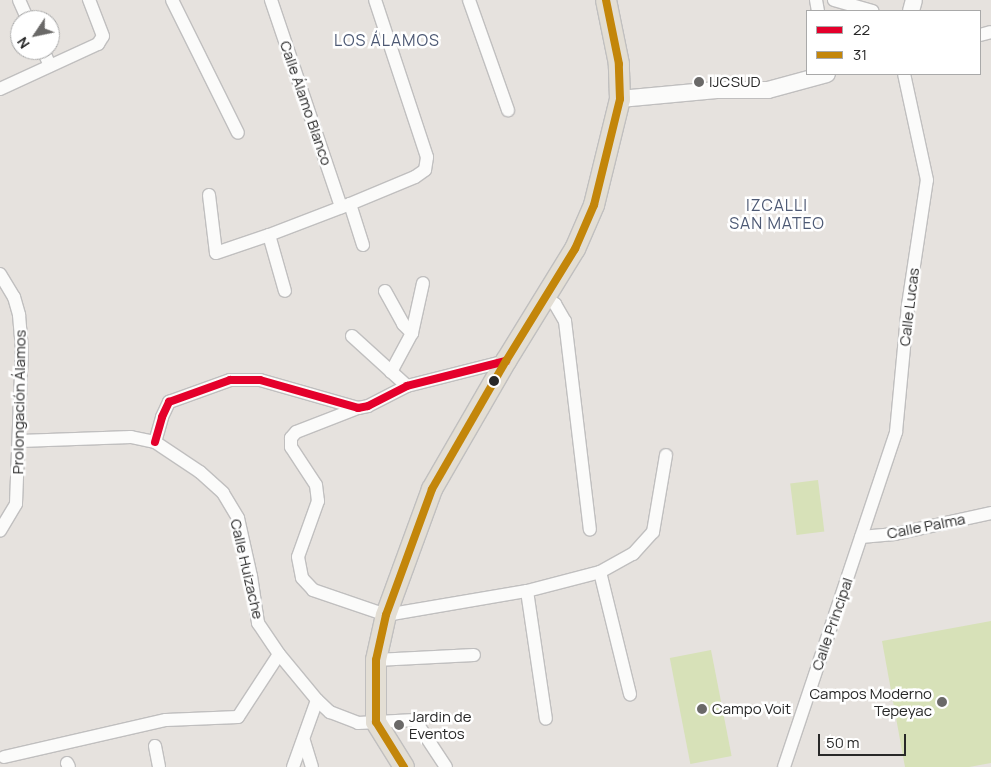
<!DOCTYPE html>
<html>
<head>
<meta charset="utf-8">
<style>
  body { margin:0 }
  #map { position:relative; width:991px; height:767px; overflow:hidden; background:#e6e2de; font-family:Manrope,sans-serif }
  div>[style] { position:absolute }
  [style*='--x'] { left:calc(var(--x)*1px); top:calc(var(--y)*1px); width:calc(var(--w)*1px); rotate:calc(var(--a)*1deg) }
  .pitch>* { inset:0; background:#d7e1b8; transform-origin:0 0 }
  .roads { filter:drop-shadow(1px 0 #c0bfbf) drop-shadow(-1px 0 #c0bfbf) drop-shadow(0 1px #c0bfbf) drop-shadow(0 -1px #c0bfbf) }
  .minor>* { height:12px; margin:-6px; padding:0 6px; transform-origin:6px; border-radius:6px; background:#fbfbfa }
  .tertiary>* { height:16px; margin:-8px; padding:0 8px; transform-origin:8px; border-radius:8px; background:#fbfbfa }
  .primary>* { height:20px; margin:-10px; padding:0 10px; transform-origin:10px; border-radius:10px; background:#e3ded4 }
  .bus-1>* { height:8px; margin:-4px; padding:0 4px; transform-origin:4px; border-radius:4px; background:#e4002b }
  .bus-2>* { height:8px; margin:-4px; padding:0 4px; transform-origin:4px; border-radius:4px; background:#c3860a }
  .dots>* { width:14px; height:14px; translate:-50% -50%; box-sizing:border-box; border:2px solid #fff; border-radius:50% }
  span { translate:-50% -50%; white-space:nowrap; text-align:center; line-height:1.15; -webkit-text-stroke:5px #fff; paint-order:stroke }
  .poi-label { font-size:15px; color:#282828 }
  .left { translate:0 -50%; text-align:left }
  .right { translate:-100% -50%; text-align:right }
  .street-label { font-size:15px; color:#282828 }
  .neighbourhood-label { font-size:16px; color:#4d5974; letter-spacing:1px }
  .legend { position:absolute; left:806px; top:10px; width:175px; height:65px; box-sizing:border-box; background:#fff; border:1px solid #a9a9a9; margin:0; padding:6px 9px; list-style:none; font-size:15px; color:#282828 }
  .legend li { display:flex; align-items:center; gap:10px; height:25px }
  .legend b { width:25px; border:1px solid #a9a9a9 }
  .north { position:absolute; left:10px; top:10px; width:50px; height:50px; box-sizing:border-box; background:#fff; border:1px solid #a9a9a9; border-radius:50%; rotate:236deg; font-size:14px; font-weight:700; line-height:20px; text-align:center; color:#282828 }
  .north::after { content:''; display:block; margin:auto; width:18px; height:22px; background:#6a6968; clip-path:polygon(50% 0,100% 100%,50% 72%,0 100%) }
  .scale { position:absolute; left:818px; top:734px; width:88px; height:22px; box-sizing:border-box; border:2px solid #282828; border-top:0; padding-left:6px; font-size:15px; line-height:18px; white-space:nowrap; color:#282828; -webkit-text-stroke:4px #fff; paint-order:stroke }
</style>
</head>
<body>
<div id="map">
  <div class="pitch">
    <div style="left:818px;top:480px;width:52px;height:28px;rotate:83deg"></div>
    <div style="clip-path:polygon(991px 621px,991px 763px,969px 767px,905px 767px,882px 641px)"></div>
    <div style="left:711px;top:650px;width:108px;height:42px;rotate:79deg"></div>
  </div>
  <div class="roads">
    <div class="minor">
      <div style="--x:19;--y:0;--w:22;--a:66"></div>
      <div style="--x:172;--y:0;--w:148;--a:63.6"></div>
      <div style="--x:271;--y:0;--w:219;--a:71.3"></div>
      <div style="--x:469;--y:0;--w:117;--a:70.5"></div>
      <div style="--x:816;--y:0;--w:11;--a:80"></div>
      <div style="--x:834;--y:0;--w:40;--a:16"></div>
      <div style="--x:980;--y:35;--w:11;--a:-15"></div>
      <div style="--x:43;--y:50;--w:17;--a:66"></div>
      <div style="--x:0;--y:89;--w:108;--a:-24.7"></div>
      <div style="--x:98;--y:44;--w:9;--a:-58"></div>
      <div style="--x:103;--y:36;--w:39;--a:-111"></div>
      <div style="--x:209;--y:195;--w:58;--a:83.1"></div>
      <div style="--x:216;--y:253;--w:56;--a:-18.8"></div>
      <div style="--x:269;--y:235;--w:87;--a:-20.9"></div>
      <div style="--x:350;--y:204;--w:70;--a:-22.6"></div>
      <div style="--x:415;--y:177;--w:12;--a:-35"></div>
      <div style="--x:425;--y:170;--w:13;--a:-81"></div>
      <div style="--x:427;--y:157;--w:165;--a:-108.3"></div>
      <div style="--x:350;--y:204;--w:43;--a:72.4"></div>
      <div style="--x:269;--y:235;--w:58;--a:74.1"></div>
      <div style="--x:0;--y:274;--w:27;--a:59"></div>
      <div style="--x:14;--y:297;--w:19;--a:74"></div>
      <div style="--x:19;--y:315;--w:32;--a:85"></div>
      <div style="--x:22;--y:347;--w:157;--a:92.2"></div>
      <div style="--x:16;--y:504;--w:31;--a:121"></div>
      <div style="--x:385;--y:291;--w:38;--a:61"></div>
      <div style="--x:403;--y:324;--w:13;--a:45"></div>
      <div style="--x:545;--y:298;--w:12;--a:31"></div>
      <div style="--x:555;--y:304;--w:20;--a:60"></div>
      <div style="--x:565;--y:321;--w:210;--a:83.2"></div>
      <div style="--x:352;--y:336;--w:74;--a:42.3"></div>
      <div style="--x:391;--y:372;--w:44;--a:-61.7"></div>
      <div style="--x:412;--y:333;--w:51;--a:-77.6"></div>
      <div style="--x:358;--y:408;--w:66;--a:158.8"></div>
      <div style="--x:296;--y:432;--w:8;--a:130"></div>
      <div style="--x:291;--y:438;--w:9;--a:90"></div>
      <div style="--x:291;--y:447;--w:45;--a:56.7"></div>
      <div style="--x:316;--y:485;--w:16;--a:83"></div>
      <div style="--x:318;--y:501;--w:59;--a:109.7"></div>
      <div style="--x:298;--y:557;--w:21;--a:79"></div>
      <div style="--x:302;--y:578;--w:16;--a:47"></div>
      <div style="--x:313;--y:590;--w:77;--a:18.9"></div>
      <div style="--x:386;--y:615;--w:143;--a:-9.7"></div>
      <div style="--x:527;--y:591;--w:75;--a:-14.6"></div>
      <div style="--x:600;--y:572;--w:38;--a:-29"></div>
      <div style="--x:633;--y:554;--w:30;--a:-48"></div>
      <div style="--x:653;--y:532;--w:78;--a:-80.4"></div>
      <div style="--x:20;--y:441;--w:111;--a:-2.1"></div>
      <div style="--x:131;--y:437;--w:25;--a:12"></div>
      <div style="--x:155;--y:442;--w:54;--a:33.7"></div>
      <div style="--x:200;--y:472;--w:31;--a:42"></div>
      <div style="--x:223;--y:493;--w:29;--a:59"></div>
      <div style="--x:238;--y:518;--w:59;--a:77.4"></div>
      <div style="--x:251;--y:576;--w:48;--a:81.5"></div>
      <div style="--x:258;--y:623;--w:37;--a:56"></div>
      <div style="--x:279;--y:654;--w:60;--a:50.4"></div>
      <div style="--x:317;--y:700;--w:18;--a:43"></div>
      <div style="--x:330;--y:712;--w:30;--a:21"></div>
      <div style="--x:358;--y:723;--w:57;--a:-3"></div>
      <div style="--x:415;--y:720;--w:56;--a:56.6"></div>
      <div style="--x:155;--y:442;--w:26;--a:-74"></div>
      <div style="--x:162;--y:417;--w:17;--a:-65"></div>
      <div style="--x:169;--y:402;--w:65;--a:-19.8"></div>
      <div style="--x:230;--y:380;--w:30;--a:0"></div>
      <div style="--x:260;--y:380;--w:102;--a:15.9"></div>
      <div style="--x:358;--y:408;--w:10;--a:-11"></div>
      <div style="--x:368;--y:406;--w:44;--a:-27.1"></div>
      <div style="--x:407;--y:386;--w:102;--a:-14.2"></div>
      <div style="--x:861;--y:537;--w:34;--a:-5"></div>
      <div style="--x:895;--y:534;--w:98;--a:-12.3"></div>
      <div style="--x:600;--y:572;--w:126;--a:76.2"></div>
      <div style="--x:527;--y:591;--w:129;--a:81.6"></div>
      <div style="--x:376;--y:660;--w:98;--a:-2.9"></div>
      <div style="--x:304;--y:741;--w:27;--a:73"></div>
      <div style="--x:155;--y:746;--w:21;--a:79"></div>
      <div style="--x:4;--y:757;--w:166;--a:-12.9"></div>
      <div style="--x:166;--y:720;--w:72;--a:-2.4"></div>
      <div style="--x:238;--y:717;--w:75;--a:-56.9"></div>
      <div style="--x:67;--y:763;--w:4;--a:63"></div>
      <div style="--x:293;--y:767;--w:71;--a:-70.3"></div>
      <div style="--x:784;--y:767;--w:353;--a:-71.5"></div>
      <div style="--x:896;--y:432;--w:128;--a:-84.6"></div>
      <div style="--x:908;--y:305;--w:126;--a:-81.4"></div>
      <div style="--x:927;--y:180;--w:108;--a:-102.2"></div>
    </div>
    <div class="tertiary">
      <div style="--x:911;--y:11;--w:11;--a:-75"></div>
      <div style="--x:620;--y:99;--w:97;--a:-5.3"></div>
      <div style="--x:717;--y:90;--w:51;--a:0"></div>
      <div style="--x:768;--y:90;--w:61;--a:-15.2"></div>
    </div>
    <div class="primary">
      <div style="--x:404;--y:767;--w:53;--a:-121.9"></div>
      <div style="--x:376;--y:722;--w:62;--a:-90"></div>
      <div style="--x:376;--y:660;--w:46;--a:-77.5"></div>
      <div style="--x:386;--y:615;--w:134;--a:-69.9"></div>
      <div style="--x:432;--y:489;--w:148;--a:-60"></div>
      <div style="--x:506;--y:361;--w:132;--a:-58.4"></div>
      <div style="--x:575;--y:249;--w:48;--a:-66.6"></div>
      <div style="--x:594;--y:205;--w:109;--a:-76.2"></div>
      <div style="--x:620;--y:99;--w:35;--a:-92"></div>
      <div style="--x:619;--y:64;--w:65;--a:-101.5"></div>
    </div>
  </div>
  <div class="bus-1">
    <div style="--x:155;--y:442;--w:26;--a:-74"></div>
    <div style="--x:162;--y:417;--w:17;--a:-65"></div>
    <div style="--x:169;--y:402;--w:65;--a:-19.8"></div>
    <div style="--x:230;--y:380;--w:30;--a:0"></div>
    <div style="--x:260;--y:380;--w:102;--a:15.9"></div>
    <div style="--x:358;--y:408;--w:10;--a:-11"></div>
    <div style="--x:368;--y:406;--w:44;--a:-27.1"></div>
    <div style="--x:407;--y:386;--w:102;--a:-14.2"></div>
  </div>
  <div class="bus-2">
    <div style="--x:404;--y:767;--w:53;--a:-121.9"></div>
    <div style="--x:376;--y:722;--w:62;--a:-90"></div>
    <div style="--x:376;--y:660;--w:46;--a:-77.5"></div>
    <div style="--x:386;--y:615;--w:134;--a:-69.9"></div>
    <div style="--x:432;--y:489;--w:148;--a:-60"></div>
    <div style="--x:506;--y:361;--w:132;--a:-58.4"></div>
    <div style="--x:575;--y:249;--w:48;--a:-66.6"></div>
    <div style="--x:594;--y:205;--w:109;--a:-76.2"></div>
    <div style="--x:620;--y:99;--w:35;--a:-92"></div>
    <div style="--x:619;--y:64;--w:65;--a:-101.5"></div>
  </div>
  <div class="dots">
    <div style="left:699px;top:82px;background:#6a6968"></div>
    <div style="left:494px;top:381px;background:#282828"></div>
    <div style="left:942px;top:702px;background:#6a6968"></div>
    <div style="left:702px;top:709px;background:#6a6968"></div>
    <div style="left:399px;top:725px;background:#6a6968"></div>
  </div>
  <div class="poi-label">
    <span class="left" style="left:709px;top:82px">IJCSUD</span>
    <span class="right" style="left:932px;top:702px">Campos Moderno<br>Tepeyac</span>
    <span class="left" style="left:712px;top:709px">Campo Voit</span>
    <span class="left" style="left:409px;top:725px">Jardin de<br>Eventos</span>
  </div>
  <div class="street-label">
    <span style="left:306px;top:103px;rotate:71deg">Calle Álamo Blanco</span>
    <span style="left:909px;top:307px;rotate:-83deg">Calle Lucas</span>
    <span style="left:19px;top:402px;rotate:-89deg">Prolongación Álamos</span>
    <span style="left:926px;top:526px;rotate:-11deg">Calle Palma</span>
    <span style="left:247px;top:569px;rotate:77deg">Calle Huizache</span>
    <span style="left:832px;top:624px;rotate:-71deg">Calle Principal</span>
  </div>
  <div class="neighbourhood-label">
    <span style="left:387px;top:40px">LOS ÁLAMOS</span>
    <span style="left:777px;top:214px">IZCALLI<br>SAN MATEO</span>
  </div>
  <ul class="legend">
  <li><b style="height:6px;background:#e4002b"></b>22</li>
  <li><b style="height:6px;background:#c3860a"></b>31</li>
  </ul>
  <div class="north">N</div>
  <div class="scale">50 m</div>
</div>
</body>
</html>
